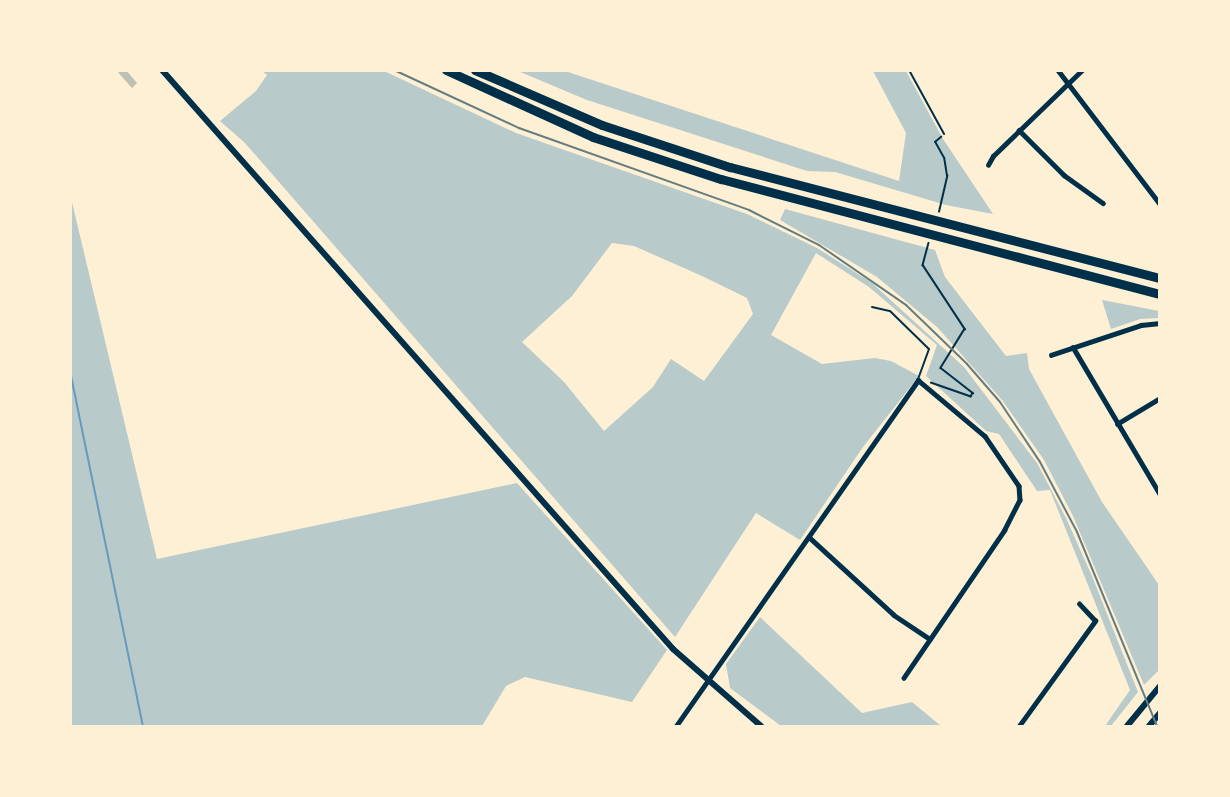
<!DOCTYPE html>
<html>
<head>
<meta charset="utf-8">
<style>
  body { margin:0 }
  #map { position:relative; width:1230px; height:797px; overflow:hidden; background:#fdf0d5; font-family:"Alegreya Sans",sans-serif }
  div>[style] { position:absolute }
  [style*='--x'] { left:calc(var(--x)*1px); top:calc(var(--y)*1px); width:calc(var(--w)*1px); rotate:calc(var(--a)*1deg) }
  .green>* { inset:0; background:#b9caca }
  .stream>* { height:2px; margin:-1px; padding:0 1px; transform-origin:1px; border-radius:1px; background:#669bbc }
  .building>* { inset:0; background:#bec0b2 }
  .path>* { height:1.5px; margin:-0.75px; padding:0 0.75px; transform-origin:0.75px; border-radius:0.75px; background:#003049 }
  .service>* { height:2px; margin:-1px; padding:0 1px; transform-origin:1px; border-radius:1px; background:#003049 }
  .minor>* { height:4.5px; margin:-2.25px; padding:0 2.25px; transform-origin:2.25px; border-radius:2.25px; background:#003049 }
  .tertiary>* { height:6px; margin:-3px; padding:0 3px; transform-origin:3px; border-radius:3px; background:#003049 }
  .motorway>* { height:9px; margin:-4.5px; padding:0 4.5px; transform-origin:4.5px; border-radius:4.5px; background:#003049 }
  .rail>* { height:2px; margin:-1px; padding:0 1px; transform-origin:1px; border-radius:1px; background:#657d81 }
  span { translate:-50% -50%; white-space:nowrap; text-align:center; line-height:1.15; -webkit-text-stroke:4.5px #fdf0d5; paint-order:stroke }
  .frame { position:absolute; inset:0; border:72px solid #fdf0d5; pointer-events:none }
</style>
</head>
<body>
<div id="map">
  <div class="green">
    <div style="clip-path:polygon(evenodd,262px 71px,384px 71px,516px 133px,747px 214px,817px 248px,872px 283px,964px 367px,1037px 463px,1066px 518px,1092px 576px,1138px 692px,1111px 726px,1105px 726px,1130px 690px,1050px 490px,1037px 491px,999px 434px,986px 431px,926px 376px,937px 345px,869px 287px,816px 253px,771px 335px,822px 364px,875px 358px,891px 361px,919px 376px,863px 447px,800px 540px,756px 513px,675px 637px,245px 143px,220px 121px,256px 91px,267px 75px,262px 71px,612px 243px,634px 246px,702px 276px,747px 298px,753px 314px,704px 381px,671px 359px,653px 387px,604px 431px,564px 382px,522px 342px,572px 296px,612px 243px)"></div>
    <div style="clip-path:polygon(518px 71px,565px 71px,899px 181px,906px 133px,873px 71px,906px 71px,943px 139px,993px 214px,946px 205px,835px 172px,807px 171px,587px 100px)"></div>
    <div style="clip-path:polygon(71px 198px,157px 559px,517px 483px,667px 650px,632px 702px,525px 677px,506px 686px,482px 726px,71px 726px)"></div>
    <div style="clip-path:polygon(785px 209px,935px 250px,945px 277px,1006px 356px,1027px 353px,1029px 369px,1102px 502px,1159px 585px,1159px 670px,1144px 685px,1073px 516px,1044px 460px,1002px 400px,937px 327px,877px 277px,780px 220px)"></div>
    <div style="clip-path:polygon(1102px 300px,1159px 311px,1159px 318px,1140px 319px,1111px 329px)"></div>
    <div style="clip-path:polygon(760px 617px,862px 713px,912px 702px,941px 726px,781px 726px,730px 688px,726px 664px)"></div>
  </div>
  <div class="stream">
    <div style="--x:70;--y:371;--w:362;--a:78.4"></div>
  </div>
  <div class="building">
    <div style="clip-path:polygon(116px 70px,126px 70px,137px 83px,132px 88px)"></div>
  </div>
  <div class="path">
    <div style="--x:939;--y:212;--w:37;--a:-77"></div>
    <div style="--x:947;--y:176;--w:18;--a:-99"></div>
    <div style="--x:944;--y:158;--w:18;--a:-119"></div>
    <div style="--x:935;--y:142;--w:8;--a:-40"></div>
    <div style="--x:929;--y:243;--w:23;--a:105"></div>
    <div style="--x:923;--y:265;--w:77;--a:56.7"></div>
    <div style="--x:965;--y:329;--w:46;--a:121.6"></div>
    <div style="--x:941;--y:368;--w:41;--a:38"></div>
    <div style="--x:973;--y:393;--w:4;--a:117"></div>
    <div style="--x:971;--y:397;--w:42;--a:-160.7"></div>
  </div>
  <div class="service">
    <div style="--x:909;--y:70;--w:73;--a:61.3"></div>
    <div style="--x:872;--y:307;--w:18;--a:13"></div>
    <div style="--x:890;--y:311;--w:54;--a:44.3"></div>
    <div style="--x:929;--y:349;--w:33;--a:110"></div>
  </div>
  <div class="minor">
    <div style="--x:1058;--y:70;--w:168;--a:52.7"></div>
    <div style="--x:1019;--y:130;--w:64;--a:45"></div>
    <div style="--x:1064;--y:175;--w:48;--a:35.7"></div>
    <div style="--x:988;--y:165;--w:10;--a:-61"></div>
    <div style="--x:993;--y:156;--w:124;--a:-44"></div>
    <div style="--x:1073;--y:347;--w:171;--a:59.4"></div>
    <div style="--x:1051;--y:355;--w:95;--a:-18.4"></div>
    <div style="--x:1141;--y:325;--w:19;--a:-6"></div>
    <div style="--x:1117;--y:424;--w:50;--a:-31.2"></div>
    <div style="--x:809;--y:537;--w:115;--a:42.5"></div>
    <div style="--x:894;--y:615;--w:43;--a:33.7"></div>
    <div style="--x:676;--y:726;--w:422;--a:-55"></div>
    <div style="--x:918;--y:380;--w:87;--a:39.9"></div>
    <div style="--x:985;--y:436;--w:60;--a:55.8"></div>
    <div style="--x:1019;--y:486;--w:14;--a:86"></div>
    <div style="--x:1020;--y:500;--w:34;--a:117"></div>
    <div style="--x:1005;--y:530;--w:179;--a:124.3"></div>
    <div style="--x:1019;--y:726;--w:130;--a:-54.1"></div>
    <div style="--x:1095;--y:621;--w:23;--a:-133"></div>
  </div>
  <div class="tertiary">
    <div style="--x:162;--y:70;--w:772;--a:48.57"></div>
    <div style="--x:673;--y:649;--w:117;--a:41.2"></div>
    <div style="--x:1127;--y:726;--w:52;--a:-50.5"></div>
    <div style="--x:1149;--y:726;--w:17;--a:-50"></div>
  </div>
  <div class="motorway">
    <div style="--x:446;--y:70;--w:162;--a:24.5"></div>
    <div style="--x:593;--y:137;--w:135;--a:18.2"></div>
    <div style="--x:721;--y:179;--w:454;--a:14.7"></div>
    <div style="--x:475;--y:70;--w:138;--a:23.4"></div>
    <div style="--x:602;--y:125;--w:135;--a:18.2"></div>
    <div style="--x:730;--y:167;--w:444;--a:14.5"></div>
  </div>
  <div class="rail">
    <div style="--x:394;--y:70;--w:138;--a:24.9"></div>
    <div style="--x:519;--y:128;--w:244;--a:19.6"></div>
    <div style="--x:749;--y:210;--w:78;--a:26.6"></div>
    <div style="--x:819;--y:245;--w:106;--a:34.6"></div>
    <div style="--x:906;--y:305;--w:85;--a:44"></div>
    <div style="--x:967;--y:364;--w:50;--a:49"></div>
    <div style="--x:1000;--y:402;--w:72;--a:56.3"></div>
    <div style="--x:1040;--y:462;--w:79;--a:62.1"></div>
    <div style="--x:1077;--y:532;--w:210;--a:67.6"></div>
  </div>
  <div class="frame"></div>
</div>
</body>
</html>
